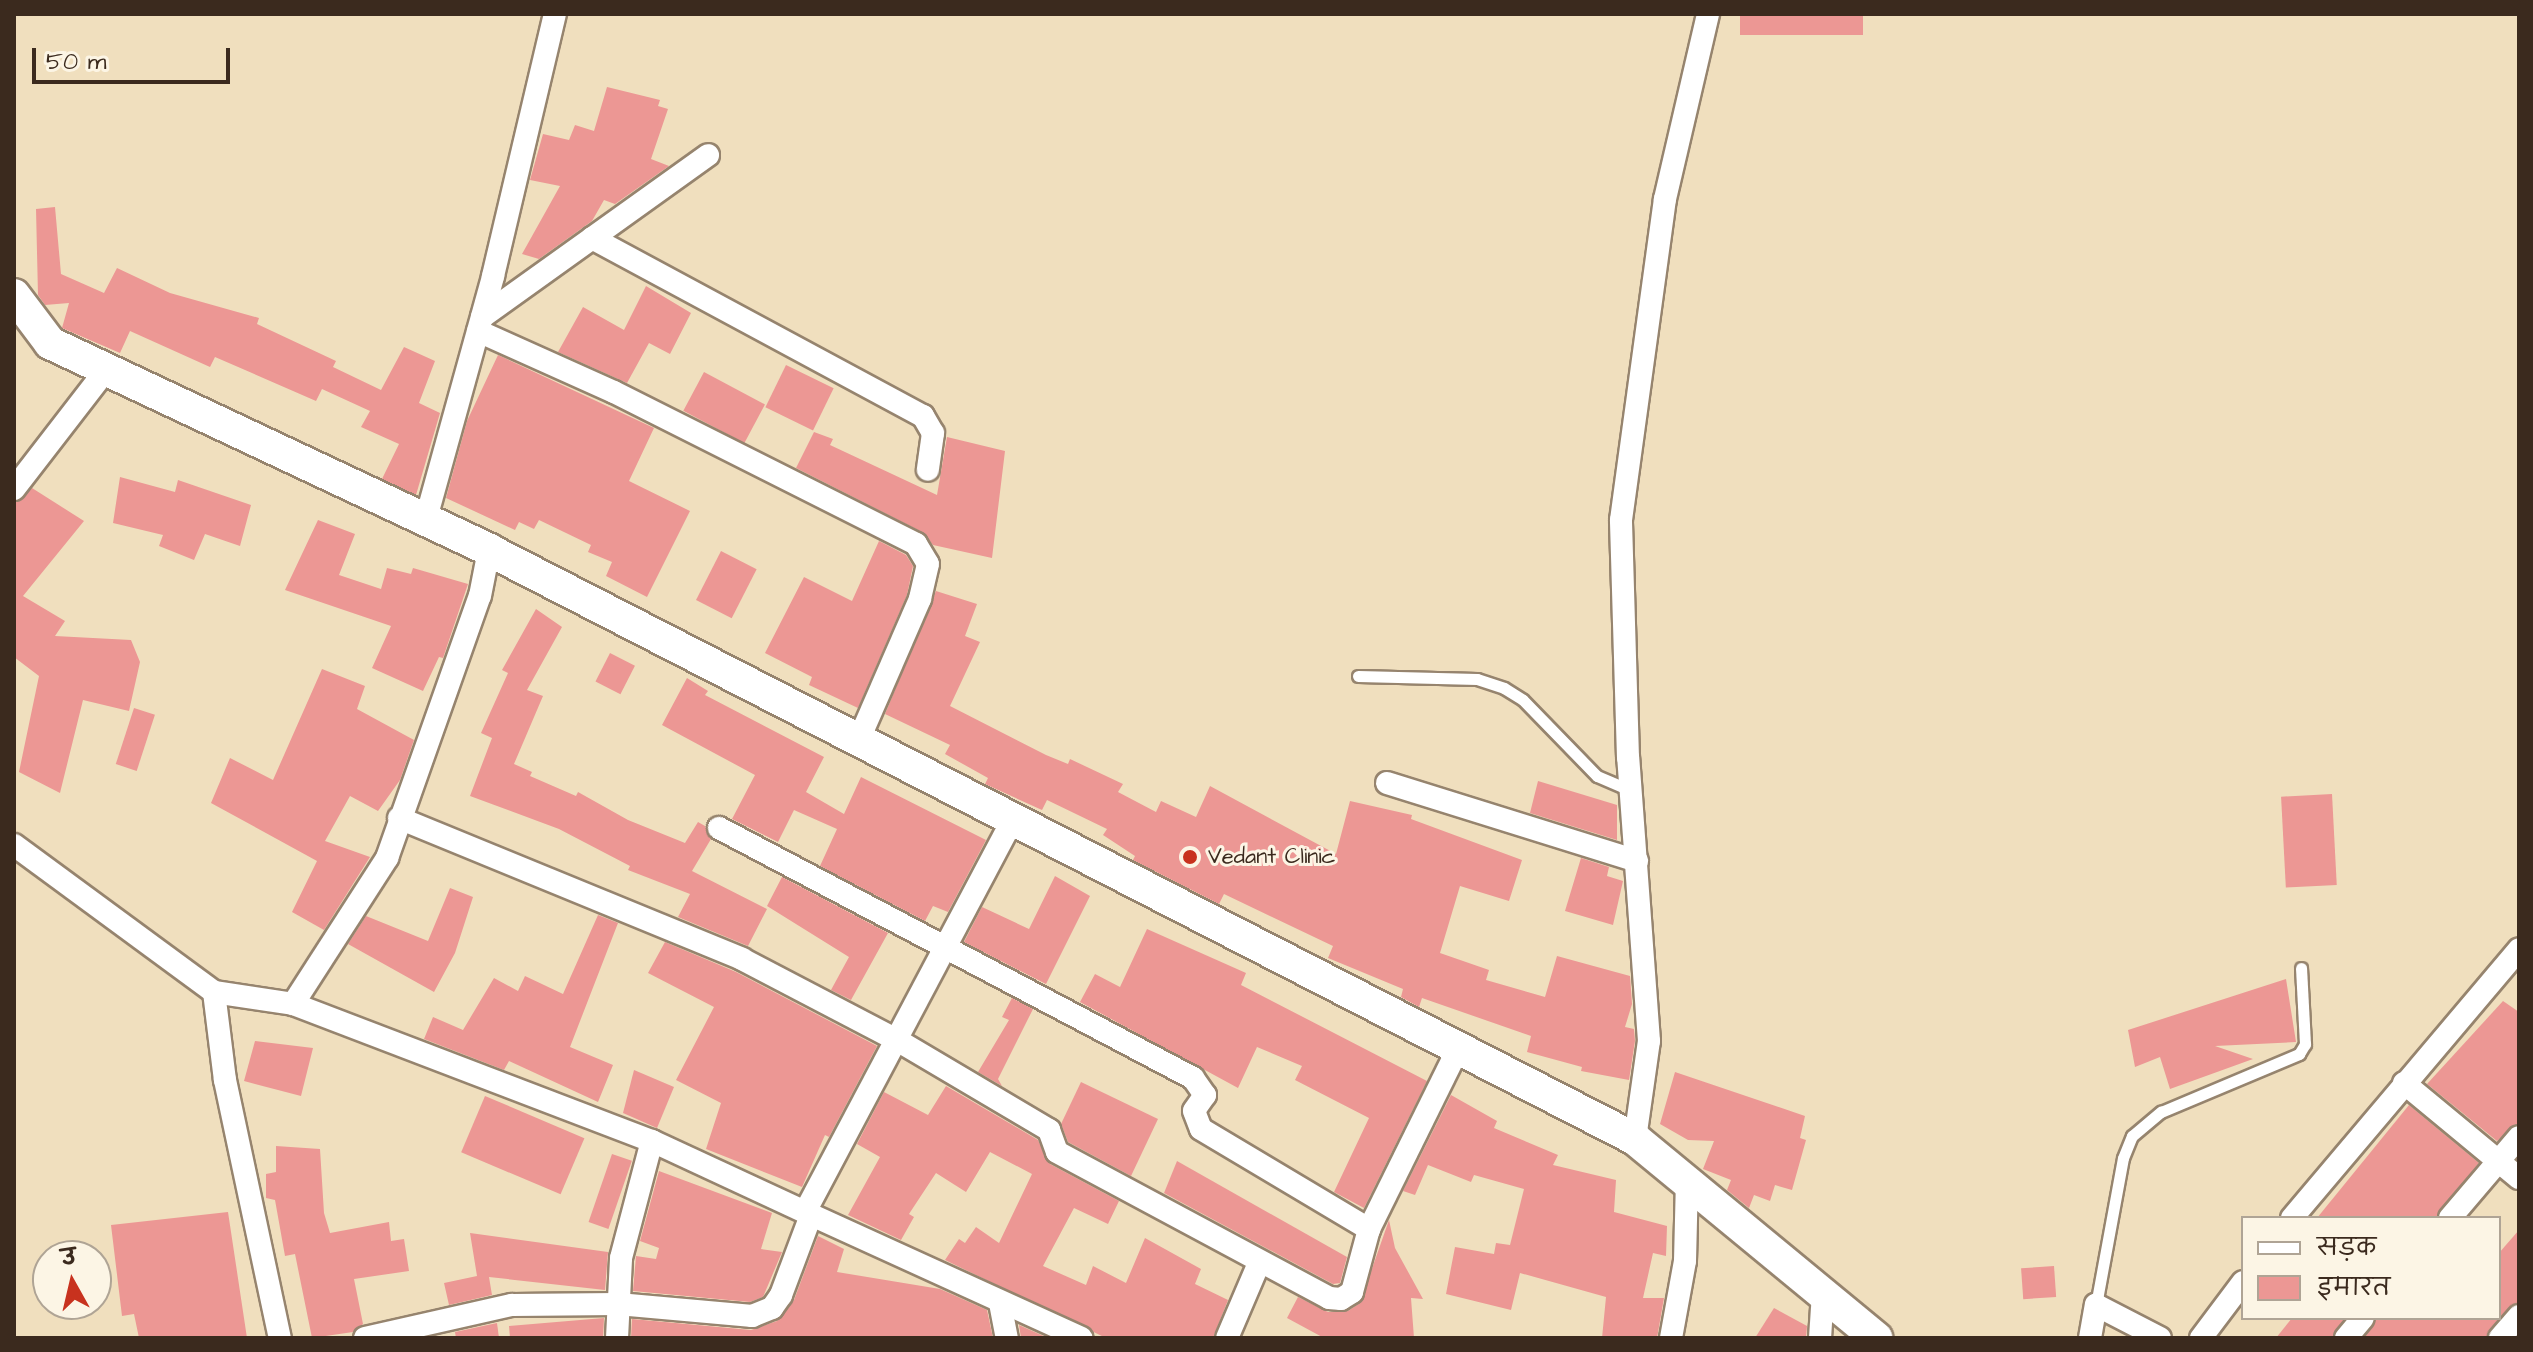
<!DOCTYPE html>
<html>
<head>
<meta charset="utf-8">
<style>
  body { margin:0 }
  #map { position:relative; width:2533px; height:1352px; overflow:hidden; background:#f0dfbe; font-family:"Architects Daughter","Playpen Sans Deva",sans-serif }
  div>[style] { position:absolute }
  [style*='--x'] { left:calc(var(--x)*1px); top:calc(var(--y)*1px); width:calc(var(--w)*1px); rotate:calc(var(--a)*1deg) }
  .building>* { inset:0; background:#ec9794; transform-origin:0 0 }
  .roads { filter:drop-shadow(2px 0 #96846e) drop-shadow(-2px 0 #96846e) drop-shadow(0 2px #96846e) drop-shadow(0 -2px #96846e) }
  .lane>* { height:11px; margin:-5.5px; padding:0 5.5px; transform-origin:5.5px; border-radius:5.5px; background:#fff }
  .street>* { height:22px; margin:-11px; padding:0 11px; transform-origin:11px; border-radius:11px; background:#fff }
  .secondary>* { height:32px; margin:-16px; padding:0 16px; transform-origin:16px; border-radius:16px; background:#fff }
  .dots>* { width:22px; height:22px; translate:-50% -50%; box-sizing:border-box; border:4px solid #fcf5e5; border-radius:50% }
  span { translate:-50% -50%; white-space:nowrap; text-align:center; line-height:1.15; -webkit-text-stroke:6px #fcf5e5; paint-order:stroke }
  .poi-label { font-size:22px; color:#3b2a1e }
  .left { translate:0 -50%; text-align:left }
  .frame { position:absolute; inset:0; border:16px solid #3b2a1e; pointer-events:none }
  .legend { position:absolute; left:2241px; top:1216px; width:260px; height:104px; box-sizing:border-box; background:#fcf5e5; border:2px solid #afa495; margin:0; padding:10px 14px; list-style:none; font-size:24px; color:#3b2a1e }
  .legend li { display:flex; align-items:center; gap:16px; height:40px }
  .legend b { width:40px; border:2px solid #afa495 }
  .north { position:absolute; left:32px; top:1240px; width:80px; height:80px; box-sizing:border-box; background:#fcf5e5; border:2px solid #afa495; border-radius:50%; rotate:352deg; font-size:22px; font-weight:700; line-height:32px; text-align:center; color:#3b2a1e }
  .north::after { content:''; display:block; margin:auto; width:28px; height:36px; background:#c8321e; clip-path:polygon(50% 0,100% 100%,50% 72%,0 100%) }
  .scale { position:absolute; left:32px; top:48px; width:198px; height:36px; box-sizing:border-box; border:4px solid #3b2a1e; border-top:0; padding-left:10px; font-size:24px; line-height:28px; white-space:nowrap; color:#3b2a1e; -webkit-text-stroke:6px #fcf5e5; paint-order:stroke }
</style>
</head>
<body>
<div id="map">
  <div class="building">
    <div style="left:1740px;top:14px;width:123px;height:21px"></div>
    <div style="clip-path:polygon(607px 87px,660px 100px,658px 106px,668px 109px,651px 159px,669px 166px,615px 204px,604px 200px,592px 221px,539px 259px,522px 254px,560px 186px,530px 180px,543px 134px,569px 140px,575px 125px,594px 131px)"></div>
    <div style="clip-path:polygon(55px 207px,61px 274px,104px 293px,117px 268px,170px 293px,259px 318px,257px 324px,336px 361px,333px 367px,381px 390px,404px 347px,435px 361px,419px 403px,440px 413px,416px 495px,382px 479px,399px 444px,361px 427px,370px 411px,322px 389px,316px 401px,215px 357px,210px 367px,130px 331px,120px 353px,62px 328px,69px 303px,45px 305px,38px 295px,36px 209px)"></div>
    <div style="clip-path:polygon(646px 286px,691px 313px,670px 354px,649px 343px,627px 383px,558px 352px,583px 307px,624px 330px)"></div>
    <div style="clip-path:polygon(498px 355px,654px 428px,629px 481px,690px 511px,647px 597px,606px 576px,612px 562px,588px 552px,591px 545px,539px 520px,534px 529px,519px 522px,515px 530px,446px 498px,467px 421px)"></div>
    <div style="left:786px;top:365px;width:53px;height:47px;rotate:26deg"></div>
    <div style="left:704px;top:372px;width:69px;height:44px;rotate:28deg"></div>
    <div style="clip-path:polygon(814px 432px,833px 439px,830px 445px,937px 495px,947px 437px,1005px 451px,992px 558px,933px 545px,922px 532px,796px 468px)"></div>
    <div style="clip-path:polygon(120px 477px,175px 492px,178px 480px,251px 505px,240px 546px,205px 534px,194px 560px,159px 546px,163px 535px,113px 523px)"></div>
    <div style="clip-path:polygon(32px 488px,84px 521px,23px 596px,65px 621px,55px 636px,131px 640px,140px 662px,129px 711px,83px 700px,60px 793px,19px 772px,39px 676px,14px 657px,14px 503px)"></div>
    <div style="clip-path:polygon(318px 520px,355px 534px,339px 575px,381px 589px,387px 568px,411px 574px,413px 568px,468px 584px,443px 658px,439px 657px,423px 691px,372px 668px,391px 626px,285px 590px)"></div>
    <div style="clip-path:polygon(879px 541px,906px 555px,913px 566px,907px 595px,858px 708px,809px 685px,812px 677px,765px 653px,804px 577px,852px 601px)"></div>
    <div style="left:721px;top:551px;width:40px;height:55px;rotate:27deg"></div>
    <div style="clip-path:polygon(936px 591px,977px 604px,965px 636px,980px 642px,950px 706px,1046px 755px,1068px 764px,1070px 759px,1123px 784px,1118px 792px,1156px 812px,1161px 801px,1196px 817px,1210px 786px,1336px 854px,1350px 801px,1412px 815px,1411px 819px,1522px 860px,1509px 901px,1460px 886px,1440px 953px,1489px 970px,1486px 980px,1545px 997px,1557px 956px,1630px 976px,1632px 1004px,1625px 1027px,1634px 1029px,1635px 1041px,1629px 1080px,1581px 1071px,1582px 1067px,1527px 1052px,1531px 1036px,1422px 998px,1419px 1007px,1401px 997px,1403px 989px,1328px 958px,1333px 946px,1224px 894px,1219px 904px,1133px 860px,1135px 856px,1103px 835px,1107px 829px,1047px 800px,1042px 810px,985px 784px,988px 778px,945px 754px,950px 745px,885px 714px)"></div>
    <div style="clip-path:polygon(536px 609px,562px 627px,527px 690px,543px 696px,514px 764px,532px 772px,530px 776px,576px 796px,578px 792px,628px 820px,685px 843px,698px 822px,705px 826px,711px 839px,692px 871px,767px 909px,748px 946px,678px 917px,690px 894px,628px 870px,630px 866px,559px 829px,470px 796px,492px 738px,481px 733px,508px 673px,502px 670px)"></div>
    <div style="left:610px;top:653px;width:28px;height:32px;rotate:27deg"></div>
    <div style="clip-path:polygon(322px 669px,365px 686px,357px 709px,414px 740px,400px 780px,378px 811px,350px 796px,325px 841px,370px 857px,324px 930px,292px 912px,317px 861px,211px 803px,230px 758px,273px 780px)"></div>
    <div style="clip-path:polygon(687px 678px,708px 691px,705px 695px,824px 757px,806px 792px,844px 814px,861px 777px,986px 840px,948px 912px,933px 906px,925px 921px,820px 866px,837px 829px,794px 810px,778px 842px,732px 819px,755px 775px,662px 725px)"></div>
    <div style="left:134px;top:708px;width:22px;height:59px;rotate:18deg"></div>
    <div style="clip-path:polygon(1538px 781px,1617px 805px,1617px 840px,1530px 813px)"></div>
    <div style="left:2332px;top:794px;width:91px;height:51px;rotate:87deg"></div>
    <div style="clip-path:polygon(1581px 858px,1609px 867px,1607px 876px,1623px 881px,1613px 925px,1565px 911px)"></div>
    <div style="clip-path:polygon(1055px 876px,1090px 896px,1046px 984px,964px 942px,982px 907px,1029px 929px)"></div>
    <div style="clip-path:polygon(782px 877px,888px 933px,851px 1000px,831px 990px,849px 957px,767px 906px)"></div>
    <div style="clip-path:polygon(450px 888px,473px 897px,455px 953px,434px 992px,348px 944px,366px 916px,428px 941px)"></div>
    <div style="clip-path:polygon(598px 915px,618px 923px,570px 1047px,613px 1065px,598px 1102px,509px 1061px,504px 1070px,424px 1039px,433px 1017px,463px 1030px,494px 978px,518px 991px,525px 976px,563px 994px)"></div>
    <div style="clip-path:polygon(1147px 929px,1246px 973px,1241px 985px,1427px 1081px,1364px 1208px,1334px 1192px,1369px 1118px,1295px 1080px,1302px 1066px,1257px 1047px,1238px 1088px,1080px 1002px,1095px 974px,1120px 987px)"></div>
    <div style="clip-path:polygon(665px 942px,736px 972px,877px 1046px,829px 1137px,825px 1135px,802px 1187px,706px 1149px,721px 1103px,676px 1080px,714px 1007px,648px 973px)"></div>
    <div style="clip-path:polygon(2286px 979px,2296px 1042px,2215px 1046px,2253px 1059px,2170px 1089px,2160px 1057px,2135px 1067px,2128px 1030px)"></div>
    <div style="clip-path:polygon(1012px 998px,1033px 1009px,998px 1079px,1002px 1086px,978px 1072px,1009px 1020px,1002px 1017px)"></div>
    <div style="clip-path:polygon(2503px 1001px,2519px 1012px,2519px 1123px,2497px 1141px,2427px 1084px)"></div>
    <div style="clip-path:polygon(255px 1041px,313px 1048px,301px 1096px,244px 1081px)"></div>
    <div style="clip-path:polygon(634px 1070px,674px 1087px,657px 1128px,623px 1113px)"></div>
    <div style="clip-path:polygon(1675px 1072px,1805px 1116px,1800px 1138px,1806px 1140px,1792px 1190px,1775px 1185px,1770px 1201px,1754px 1195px,1749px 1208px,1727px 1190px,1731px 1180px,1703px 1169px,1714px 1141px,1688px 1140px,1660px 1124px)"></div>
    <div style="clip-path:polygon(1081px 1082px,1158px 1119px,1131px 1176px,1068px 1142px,1061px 1124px)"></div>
    <div style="clip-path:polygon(946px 1086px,1038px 1140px,1050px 1164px,1119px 1201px,1108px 1224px,1074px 1208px,1043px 1266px,1086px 1285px,1093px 1266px,1126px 1283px,1145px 1238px,1201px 1269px,1195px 1284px,1228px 1300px,1213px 1338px,1106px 1338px,945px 1260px,959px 1239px,965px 1243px,976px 1227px,999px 1243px,1032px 1174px,990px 1152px,966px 1192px,936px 1173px,909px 1214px,914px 1217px,901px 1240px,848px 1215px,880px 1157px,857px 1144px,884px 1092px,928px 1115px)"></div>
    <div style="clip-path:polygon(1451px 1095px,1497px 1121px,1494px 1128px,1558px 1155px,1553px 1165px,1616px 1180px,1614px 1212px,1667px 1226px,1666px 1256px,1653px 1253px,1643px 1298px,1664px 1298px,1657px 1338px,1602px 1338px,1606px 1297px,1520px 1273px,1511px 1310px,1446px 1294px,1455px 1247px,1494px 1254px,1496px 1243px,1510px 1245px,1524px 1189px,1474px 1175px,1471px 1182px,1428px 1165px,1415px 1195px,1403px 1191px)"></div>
    <div style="left:485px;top:1096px;width:108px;height:61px;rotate:23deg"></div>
    <div style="clip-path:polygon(2409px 1105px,2479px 1163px,2436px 1218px,2317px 1218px)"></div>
    <div style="clip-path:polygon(276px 1146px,320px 1149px,324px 1213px,330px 1233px,389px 1222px,391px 1241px,404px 1239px,409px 1271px,354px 1279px,363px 1324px,353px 1332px,312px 1338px,295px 1254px,285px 1256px,275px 1200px,266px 1198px,266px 1174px,276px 1172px)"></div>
    <div style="left:612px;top:1154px;width:21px;height:72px;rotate:19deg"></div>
    <div style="clip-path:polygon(1177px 1161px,1347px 1257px,1340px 1283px,1333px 1284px,1164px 1193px)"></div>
    <div style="clip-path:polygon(659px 1171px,772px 1213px,761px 1249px,782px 1252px,763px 1297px,750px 1302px,633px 1291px,636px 1256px,656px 1259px,659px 1248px,640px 1241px)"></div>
    <div style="clip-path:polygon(228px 1212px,247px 1338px,139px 1338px,134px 1314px,122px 1316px,111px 1225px)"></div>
    <div style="clip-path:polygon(1389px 1220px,1395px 1248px,1423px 1299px,1411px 1298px,1414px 1338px,1324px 1338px,1287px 1318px,1298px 1297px,1328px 1312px,1348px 1311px,1360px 1303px)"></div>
    <div style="clip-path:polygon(2519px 1230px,2519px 1302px,2499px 1318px,2499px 1253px)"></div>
    <div style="clip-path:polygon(470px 1233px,608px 1252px,605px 1290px,489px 1277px,492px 1295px,449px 1305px,444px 1283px,477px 1276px)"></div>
    <div style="clip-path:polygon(818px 1236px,844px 1249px,837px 1272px,940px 1289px,987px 1310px,993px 1338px,631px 1338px,632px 1319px,751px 1330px,777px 1321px,794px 1300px)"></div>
    <div style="left:2054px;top:1266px;width:31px;height:33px;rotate:86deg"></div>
    <div style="clip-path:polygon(1774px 1308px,1807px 1326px,1806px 1338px,1755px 1338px)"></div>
    <div style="clip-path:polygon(604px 1318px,603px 1338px,510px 1338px,509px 1326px)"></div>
    <div style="clip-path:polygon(2292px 1318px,2345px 1318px,2332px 1338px,2276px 1338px)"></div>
    <div style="clip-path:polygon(2377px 1318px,2499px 1318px,2486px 1338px,2364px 1338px)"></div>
    <div style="clip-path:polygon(497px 1323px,499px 1338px,456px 1338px,455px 1332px)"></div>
    <div style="clip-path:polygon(1019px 1325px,1048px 1338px,1021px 1338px)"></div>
  </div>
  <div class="roads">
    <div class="lane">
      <div style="--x:1358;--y:676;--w:119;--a:1.4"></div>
      <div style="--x:1477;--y:679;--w:28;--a:18"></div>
      <div style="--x:1504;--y:688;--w:22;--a:32"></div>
      <div style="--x:1523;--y:700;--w:106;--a:45.8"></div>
      <div style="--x:1597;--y:776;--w:36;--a:23"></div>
      <div style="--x:2096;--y:1305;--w:149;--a:-79.6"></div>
      <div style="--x:2123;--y:1158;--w:24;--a:-68"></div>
      <div style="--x:2132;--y:1136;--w:38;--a:-40"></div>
      <div style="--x:2161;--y:1112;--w:150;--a:-22.8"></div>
      <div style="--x:2299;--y:1054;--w:12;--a:-59"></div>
      <div style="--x:2305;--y:1044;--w:76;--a:-93"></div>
    </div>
    <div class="street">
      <div style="--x:592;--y:238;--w:376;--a:28.3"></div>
      <div style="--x:923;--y:416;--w:20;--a:60"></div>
      <div style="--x:933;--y:433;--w:37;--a:98"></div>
      <div style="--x:482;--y:317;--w:278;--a:-35.6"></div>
      <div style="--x:478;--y:331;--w:149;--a:24.2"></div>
      <div style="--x:614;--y:392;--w:338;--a:26.7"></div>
      <div style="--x:916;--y:544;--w:23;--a:59"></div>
      <div style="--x:928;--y:564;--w:36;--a:103"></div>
      <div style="--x:920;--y:599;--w:150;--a:113.5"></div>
      <div style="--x:14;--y:489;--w:150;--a:-52.3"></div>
      <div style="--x:425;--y:522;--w:255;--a:-74.5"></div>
      <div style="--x:493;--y:276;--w:269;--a:-76.7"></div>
      <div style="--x:1387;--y:783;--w:262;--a:17.3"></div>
      <div style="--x:399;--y:818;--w:371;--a:22.3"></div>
      <div style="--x:742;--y:959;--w:175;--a:27.6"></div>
      <div style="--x:897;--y:1040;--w:177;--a:30.6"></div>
      <div style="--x:1049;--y:1130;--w:23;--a:70"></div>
      <div style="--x:1057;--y:1152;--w:309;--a:28.2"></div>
      <div style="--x:1329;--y:1298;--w:12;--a:5"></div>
      <div style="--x:1341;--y:1299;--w:13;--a:-32"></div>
      <div style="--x:1352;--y:1292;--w:65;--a:-74.9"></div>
      <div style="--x:1369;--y:1229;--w:203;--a:-63.7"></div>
      <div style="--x:719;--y:828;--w:536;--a:27.81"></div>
      <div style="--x:1193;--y:1078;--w:21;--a:55"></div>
      <div style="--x:1205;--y:1095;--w:19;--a:125"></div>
      <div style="--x:1194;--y:1111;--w:19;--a:69"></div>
      <div style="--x:1201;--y:1129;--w:196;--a:30.8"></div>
      <div style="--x:14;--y:845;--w:248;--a:36.3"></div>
      <div style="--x:214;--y:992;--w:80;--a:8.6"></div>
      <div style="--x:293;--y:1004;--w:384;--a:20.9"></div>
      <div style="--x:652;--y:1141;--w:169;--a:24.9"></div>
      <div style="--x:805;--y:1212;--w:442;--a:-62.1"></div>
      <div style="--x:214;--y:992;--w:89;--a:82.9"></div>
      <div style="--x:225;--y:1080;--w:264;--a:78"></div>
      <div style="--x:293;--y:1004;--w:174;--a:-57.2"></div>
      <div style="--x:387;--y:858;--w:278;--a:-70.5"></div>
      <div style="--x:480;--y:596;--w:47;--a:-78.9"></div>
      <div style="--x:2404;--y:1083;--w:149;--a:39.6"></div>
      <div style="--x:1635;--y:1139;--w:99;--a:-81.9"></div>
      <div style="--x:1649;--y:1041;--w:284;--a:-94.2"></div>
      <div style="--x:1628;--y:758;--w:238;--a:-91.7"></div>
      <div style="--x:1621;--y:520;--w:324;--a:-82.2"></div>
      <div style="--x:1665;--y:199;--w:190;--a:-76.9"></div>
      <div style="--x:805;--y:1212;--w:304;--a:24.5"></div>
      <div style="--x:2292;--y:1218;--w:352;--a:-49.8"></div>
      <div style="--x:2450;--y:1218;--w:106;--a:-49.6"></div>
      <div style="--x:1000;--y:1303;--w:36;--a:79"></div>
      <div style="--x:365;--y:1338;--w:151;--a:-12.7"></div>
      <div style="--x:512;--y:1305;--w:106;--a:-0.5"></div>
      <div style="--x:618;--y:1304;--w:135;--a:5.1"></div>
      <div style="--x:752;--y:1316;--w:22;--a:-22"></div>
      <div style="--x:772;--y:1308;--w:16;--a:-55"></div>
      <div style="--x:781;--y:1295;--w:85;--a:-69.4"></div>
      <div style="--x:617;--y:1338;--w:80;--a:-87.1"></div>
      <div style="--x:621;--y:1258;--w:121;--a:-75.2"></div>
      <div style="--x:1227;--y:1338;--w:82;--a:-66.9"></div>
      <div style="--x:1671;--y:1338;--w:78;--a:-79.7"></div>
      <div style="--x:1685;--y:1261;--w:83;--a:-88.6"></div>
      <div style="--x:1820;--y:1338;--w:45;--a:-86.2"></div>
      <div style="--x:2090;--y:1338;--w:34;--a:-80"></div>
      <div style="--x:2096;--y:1305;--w:72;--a:27.3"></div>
      <div style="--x:2201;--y:1338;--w:70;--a:-53.1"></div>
      <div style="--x:2346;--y:1338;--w:26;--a:-50"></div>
      <div style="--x:2500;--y:1338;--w:29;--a:-49"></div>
    </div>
    <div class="secondary">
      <div style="--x:14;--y:295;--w:60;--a:53.1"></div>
      <div style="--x:50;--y:343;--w:485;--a:25.2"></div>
      <div style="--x:489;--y:550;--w:1289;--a:27.2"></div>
      <div style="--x:1635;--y:1139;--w:313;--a:39.5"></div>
    </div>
  </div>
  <div class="dots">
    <div style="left:1190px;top:857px;background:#c8321e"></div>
  </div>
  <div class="poi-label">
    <span class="left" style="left:1208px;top:857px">Vedant Clinic</span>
  </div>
  <div class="frame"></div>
  <ul class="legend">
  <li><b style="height:10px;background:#fff"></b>सड़क</li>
  <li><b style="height:22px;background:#ec9794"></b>इमारत</li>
  </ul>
  <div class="north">उ</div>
  <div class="scale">50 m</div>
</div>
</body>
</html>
